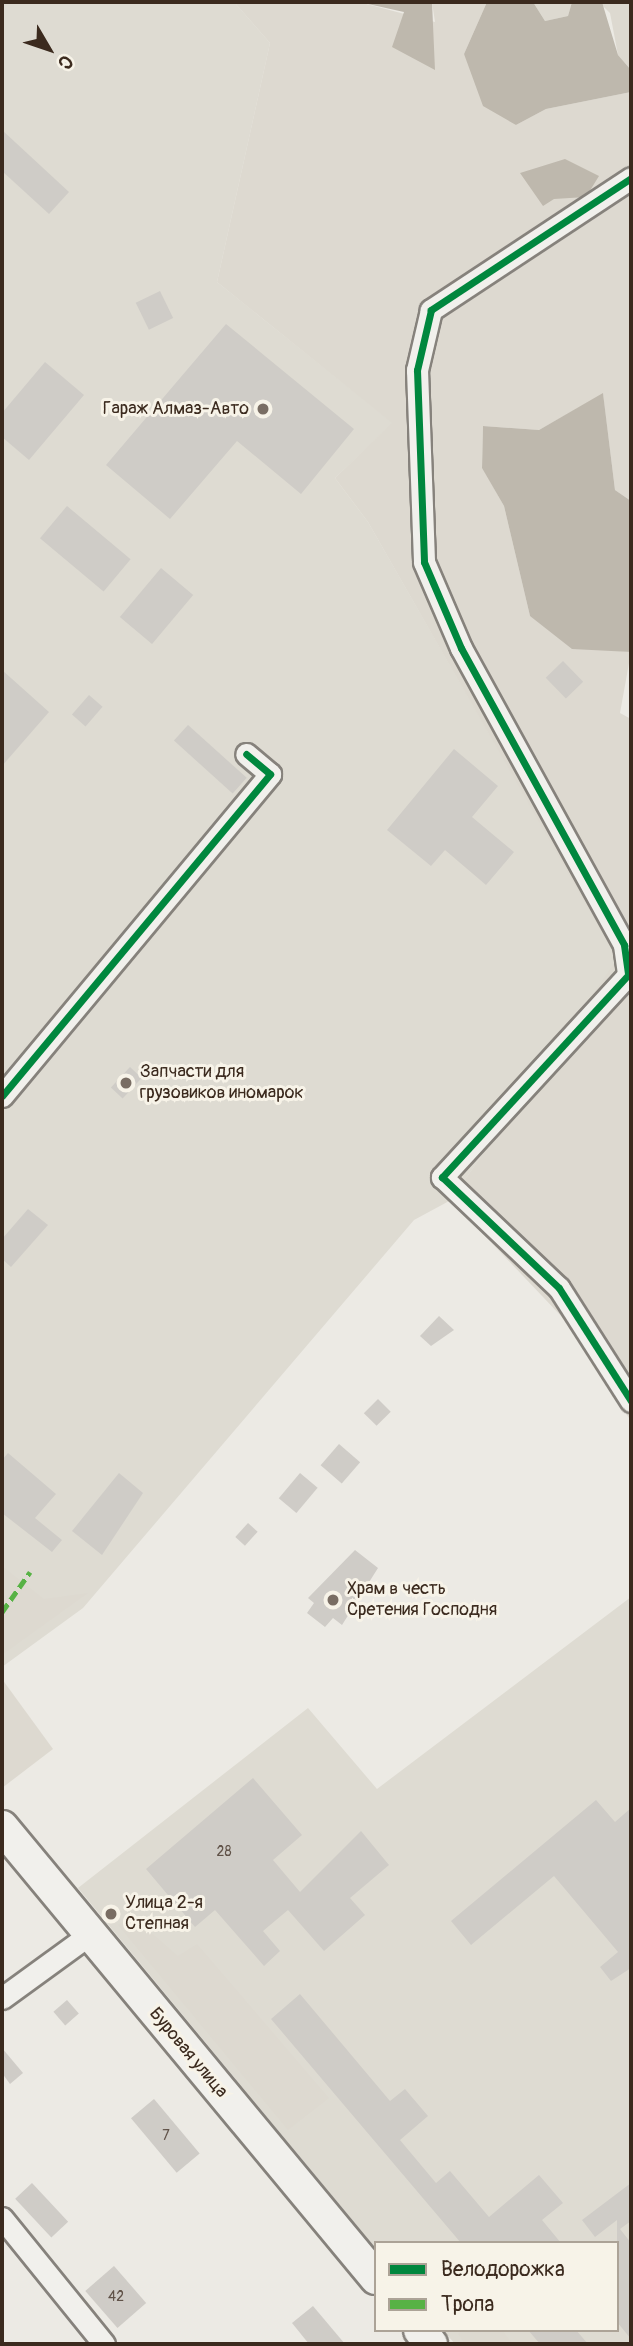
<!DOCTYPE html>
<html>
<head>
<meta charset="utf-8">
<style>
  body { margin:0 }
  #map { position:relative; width:633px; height:2346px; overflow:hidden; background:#eceae4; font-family:Pangolin,sans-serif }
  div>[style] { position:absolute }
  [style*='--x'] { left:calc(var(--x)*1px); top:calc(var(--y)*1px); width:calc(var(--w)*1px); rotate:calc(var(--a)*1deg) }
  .built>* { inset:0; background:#dedbd2 }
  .green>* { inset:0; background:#ddd9d0 }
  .water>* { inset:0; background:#beb8ad }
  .building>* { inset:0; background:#cfccc7; transform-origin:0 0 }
  .roads { filter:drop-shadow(2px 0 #86827c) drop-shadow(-2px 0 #86827c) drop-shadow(0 2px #86827c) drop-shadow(0 -2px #86827c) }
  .minor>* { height:21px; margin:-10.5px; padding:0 10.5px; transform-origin:10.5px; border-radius:10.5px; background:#f1f0ec }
  .secondary>* { height:32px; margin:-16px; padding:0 16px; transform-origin:16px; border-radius:16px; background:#f1f0ec }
  .quiet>* { height:5px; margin-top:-2.5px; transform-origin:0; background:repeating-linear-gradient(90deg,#57b245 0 10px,transparent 0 15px) }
  .cycleway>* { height:7px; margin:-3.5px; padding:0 3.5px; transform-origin:3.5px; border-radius:3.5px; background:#00873e }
  .dots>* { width:19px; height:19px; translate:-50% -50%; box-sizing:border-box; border:4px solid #f7f3e8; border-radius:50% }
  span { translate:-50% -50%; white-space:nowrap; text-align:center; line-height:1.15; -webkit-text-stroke:6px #f7f3e8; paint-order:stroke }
  .number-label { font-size:14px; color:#605248 }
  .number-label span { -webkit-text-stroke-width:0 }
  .poi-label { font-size:18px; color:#3b2a1e }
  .right { translate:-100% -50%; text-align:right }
  .left { translate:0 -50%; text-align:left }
  .street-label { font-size:18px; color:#3b2a1e }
  .frame { position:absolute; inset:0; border:4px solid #3b2a1e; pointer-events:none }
  .legend { position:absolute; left:374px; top:2241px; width:245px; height:91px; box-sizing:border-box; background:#f7f3e8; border:2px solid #aca397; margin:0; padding:9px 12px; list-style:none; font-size:21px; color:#3b2a1e }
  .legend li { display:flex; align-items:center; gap:14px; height:35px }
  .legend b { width:35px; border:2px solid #aca397 }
  .north { position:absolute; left:14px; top:14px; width:70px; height:70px; -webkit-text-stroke:5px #f7f3e8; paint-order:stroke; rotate:129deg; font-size:19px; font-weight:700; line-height:28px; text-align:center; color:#3b2a1e }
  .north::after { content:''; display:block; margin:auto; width:24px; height:32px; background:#3b2a1e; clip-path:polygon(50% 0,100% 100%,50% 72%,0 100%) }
</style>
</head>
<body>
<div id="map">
  <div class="built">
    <div style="clip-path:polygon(2px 2px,234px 2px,270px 43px,217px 282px,393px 423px,335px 478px,368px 522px,618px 959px,451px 1200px,414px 1220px,83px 1608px,2px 1667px)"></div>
    <div style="clip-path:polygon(631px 1597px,631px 2344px,455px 2344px,443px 2330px,617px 2330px,617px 2243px,376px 2243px,376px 2249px,78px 1888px,308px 1708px,377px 1789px)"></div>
  </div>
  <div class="green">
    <div style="clip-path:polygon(234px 2px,359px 2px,435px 22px,432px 2px,487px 2px,464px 54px,516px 125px,546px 109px,631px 92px,631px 501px,615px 490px,603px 394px,539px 430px,483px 426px,482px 467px,504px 506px,530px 616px,608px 650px,631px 652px,620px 713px,631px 719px,631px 1421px,562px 1317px,451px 1200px,617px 959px,368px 522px,335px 478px,392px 423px,217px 282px,270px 43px)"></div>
    <div style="clip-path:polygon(533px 2px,572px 2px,568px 16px,545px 21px)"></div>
    <div style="clip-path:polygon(631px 2px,631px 70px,618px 55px,610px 13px,601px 4px)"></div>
    <div style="clip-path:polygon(2px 1566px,44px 1599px,88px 1593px,2px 1655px)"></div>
    <div style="clip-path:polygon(2px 1679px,53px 1749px,2px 1788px)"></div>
    <div style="clip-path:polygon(132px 1916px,178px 1956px,197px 1944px,329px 2098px,288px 2130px,118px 1925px)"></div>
    <div style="clip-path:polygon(462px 2330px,502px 2330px,513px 2344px,465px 2344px,458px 2334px)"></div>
  </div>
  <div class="water">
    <div style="clip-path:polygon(359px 2px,432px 2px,435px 70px,392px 47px,404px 12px)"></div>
    <div style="clip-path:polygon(487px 2px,533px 2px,545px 21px,568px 16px,572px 2px,602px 2px,618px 55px,631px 70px,631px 92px,546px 109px,516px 125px,483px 106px,464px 54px)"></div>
    <div style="clip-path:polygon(565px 159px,599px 176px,586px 197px,554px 199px,543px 206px,520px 173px)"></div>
    <div style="clip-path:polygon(603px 393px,615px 490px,631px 501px,631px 652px,572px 649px,530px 616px,504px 506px,482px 468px,483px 426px,539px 430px)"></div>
  </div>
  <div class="building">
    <div style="clip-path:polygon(2px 130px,69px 192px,49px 214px,2px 171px)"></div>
    <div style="left:160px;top:291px;width:30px;height:27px;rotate:64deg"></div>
    <div style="clip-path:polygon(226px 324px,354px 429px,301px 494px,237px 441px,170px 519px,106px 465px)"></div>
    <div style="clip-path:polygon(45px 362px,84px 395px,29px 460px,2px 437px,2px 413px)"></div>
    <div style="left:67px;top:506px;width:83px;height:42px;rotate:40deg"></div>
    <div style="left:161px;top:568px;width:42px;height:64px;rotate:40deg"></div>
    <div style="left:563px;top:661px;width:29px;height:24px;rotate:46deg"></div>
    <div style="clip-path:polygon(2px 670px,49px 712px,2px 766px)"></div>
    <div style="left:89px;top:695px;width:18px;height:26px;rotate:41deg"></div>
    <div style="left:188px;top:725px;width:79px;height:21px;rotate:42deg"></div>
    <div style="clip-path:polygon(454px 749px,498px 786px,472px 817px,514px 852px,486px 885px,445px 850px,431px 866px,387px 830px)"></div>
    <div style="left:130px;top:1067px;width:16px;height:28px;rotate:43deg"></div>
    <div style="clip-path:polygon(28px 1209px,48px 1225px,11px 1267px,2px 1259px,2px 1239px)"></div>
    <div style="clip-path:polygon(439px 1316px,454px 1330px,431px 1346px,420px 1336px)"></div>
    <div style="left:378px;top:1399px;width:18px;height:20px;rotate:45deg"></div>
    <div style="left:339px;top:1444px;width:28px;height:28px;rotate:41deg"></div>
    <div style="clip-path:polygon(8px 1453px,56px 1494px,35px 1518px,62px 1540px,52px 1552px,2px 1513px,2px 1460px)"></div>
    <div style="clip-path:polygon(119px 1473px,143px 1493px,102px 1555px,72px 1531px)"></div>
    <div style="left:300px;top:1473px;width:23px;height:33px;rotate:40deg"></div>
    <div style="left:248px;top:1523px;width:13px;height:19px;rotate:42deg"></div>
    <div style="clip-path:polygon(355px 1550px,378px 1568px,342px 1625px,333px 1618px,325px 1627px,307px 1613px,314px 1603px,308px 1598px)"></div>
    <div style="clip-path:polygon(253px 1778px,302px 1835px,273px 1860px,300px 1892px,361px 1831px,389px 1865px,350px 1898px,365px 1915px,324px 1951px,288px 1910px,263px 1931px,280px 1951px,264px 1966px,215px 1910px,195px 1927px,146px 1869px)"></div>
    <div style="clip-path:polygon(596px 1800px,615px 1822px,631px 1808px,631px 1968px,611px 1981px,600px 1967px,618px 1952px,554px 1876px,471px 1945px,451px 1921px)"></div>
    <div style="clip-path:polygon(300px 1994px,390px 2101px,405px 2089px,428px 2116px,400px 2140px,436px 2183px,450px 2171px,489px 2217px,539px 2175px,563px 2203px,542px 2220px,561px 2243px,461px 2243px,271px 2019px)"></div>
    <div style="left:67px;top:2000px;width:18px;height:18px;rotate:49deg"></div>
    <div style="clip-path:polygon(2px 2048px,23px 2073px,10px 2084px,2px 2073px)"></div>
    <div style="left:154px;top:2099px;width:71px;height:30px;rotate:50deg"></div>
    <div style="left:32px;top:2183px;width:53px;height:23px;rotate:47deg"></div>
    <div style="clip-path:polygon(631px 2183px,631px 2221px,620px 2229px,631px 2243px,631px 2339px,617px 2322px,617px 2220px,595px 2237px,582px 2220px)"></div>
    <div style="left:114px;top:2266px;width:49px;height:38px;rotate:49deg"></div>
    <div style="clip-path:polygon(313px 2306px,345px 2344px,309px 2344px,292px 2323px)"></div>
    <div style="clip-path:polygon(528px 2330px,576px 2330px,588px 2344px,540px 2344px)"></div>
  </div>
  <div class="roads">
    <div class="minor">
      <div style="--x:631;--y:178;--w:240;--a:146.6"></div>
      <div style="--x:431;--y:310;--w:62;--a:103.1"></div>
      <div style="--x:417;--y:370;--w:192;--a:87.9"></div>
      <div style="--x:424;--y:562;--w:94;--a:66.7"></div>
      <div style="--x:461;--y:648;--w:339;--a:61.2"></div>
      <div style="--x:624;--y:945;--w:30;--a:82"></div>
      <div style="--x:628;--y:975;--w:275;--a:132.6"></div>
      <div style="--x:442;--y:1177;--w:161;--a:43.5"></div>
      <div style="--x:559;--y:1288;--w:134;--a:57.5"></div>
      <div style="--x:2;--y:1096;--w:419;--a:-50.2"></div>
      <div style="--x:270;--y:774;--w:31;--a:-140"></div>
      <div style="--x:2;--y:1998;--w:109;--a:-36"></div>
      <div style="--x:2;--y:2218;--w:162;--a:51"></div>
    </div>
    <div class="secondary">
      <div style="--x:2;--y:1827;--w:586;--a:50.33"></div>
      <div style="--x:420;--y:2330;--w:18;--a:52"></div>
    </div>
  </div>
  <div class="quiet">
    <div style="--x:2;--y:1612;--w:49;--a:-55"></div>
  </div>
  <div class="cycleway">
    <div style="--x:631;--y:178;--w:240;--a:146.6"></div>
    <div style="--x:431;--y:310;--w:62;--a:103.1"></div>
    <div style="--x:417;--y:370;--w:192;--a:87.9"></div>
    <div style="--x:424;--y:562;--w:94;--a:66.7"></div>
    <div style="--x:461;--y:648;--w:339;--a:61.2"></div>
    <div style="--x:624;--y:945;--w:30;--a:82"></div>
    <div style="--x:628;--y:975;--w:275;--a:132.6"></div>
    <div style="--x:442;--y:1177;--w:161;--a:43.5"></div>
    <div style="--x:559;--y:1288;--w:134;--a:57.5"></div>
    <div style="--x:2;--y:1096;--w:419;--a:-50.2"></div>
    <div style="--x:270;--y:774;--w:31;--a:-140"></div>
  </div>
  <div class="dots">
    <div style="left:263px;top:409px;background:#796d63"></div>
    <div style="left:126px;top:1083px;background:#796d63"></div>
    <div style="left:333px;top:1600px;background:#796d63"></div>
    <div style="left:111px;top:1914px;background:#796d63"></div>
  </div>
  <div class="number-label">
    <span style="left:224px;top:1852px">28</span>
    <span style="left:166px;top:2136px">7</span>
    <span style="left:116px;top:2297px">42</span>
  </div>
  <div class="poi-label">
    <span class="right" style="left:249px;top:409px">Гараж Алмаз-Авто</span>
    <span class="left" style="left:140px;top:1083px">Запчасти для<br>грузовиков иномарок</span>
    <span class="left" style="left:347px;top:1600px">Храм в честь<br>Сретения Господня</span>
    <span class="left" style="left:125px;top:1914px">Улица 2-я<br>Степная</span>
  </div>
  <div class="street-label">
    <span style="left:188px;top:2053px;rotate:50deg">Буровая улица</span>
  </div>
  <div class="frame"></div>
  <ul class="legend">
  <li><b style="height:9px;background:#00873e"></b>Велодорожка</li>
  <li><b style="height:9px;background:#57b245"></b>Тропа</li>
  </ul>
  <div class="north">С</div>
</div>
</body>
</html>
